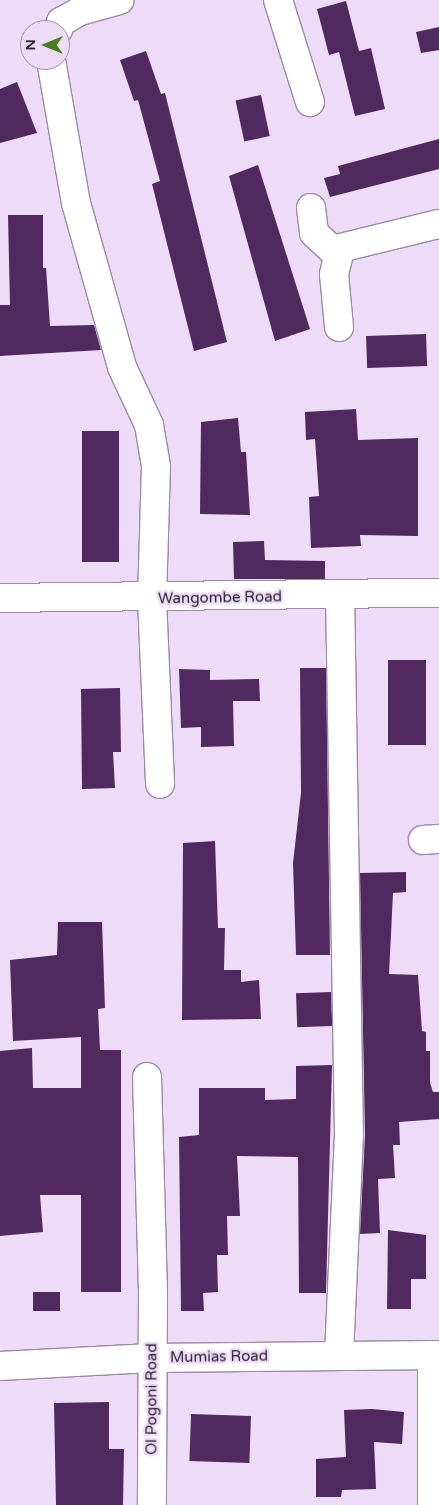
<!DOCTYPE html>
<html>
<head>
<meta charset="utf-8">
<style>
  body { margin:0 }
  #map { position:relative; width:439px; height:1505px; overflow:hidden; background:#eedbf7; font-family:"Varela Round",sans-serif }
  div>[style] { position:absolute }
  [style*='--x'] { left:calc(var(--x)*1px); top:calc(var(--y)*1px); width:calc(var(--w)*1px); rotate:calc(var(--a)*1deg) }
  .building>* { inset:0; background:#50295f; transform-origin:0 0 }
  .roads { filter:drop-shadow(1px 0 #9b8aa3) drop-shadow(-1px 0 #9b8aa3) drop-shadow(0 1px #9b8aa3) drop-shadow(0 -1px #9b8aa3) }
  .minor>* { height:28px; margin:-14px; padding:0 14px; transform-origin:14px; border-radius:14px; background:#fff }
  .major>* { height:28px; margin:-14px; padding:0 14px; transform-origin:14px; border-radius:14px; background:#fff }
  span { translate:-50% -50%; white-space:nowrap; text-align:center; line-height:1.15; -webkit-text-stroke:5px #eedbf7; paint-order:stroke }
  .street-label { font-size:15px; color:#2a232d }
  .north { position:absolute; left:20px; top:20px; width:50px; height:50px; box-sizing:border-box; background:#eedbf7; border:1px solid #a091a6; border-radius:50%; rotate:270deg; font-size:14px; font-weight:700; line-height:20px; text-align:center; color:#2a232d }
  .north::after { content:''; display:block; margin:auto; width:18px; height:22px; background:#46811d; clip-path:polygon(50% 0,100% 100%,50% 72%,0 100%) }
</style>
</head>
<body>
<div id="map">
  <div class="building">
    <div style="clip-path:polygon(346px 1px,359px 51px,371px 48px,385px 109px,355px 116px,339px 52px,329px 55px,317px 9px)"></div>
    <div style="clip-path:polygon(439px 27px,439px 50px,421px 53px,416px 32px)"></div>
    <div style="clip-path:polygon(146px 51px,161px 94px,165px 93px,227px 342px,194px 351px,152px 184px,160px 181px,138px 100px,134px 101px,120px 60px)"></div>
    <div style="clip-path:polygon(17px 82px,37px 133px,0 143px,0 89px)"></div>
    <div style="left:261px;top:95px;width:42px;height:26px;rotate:78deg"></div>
    <div style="clip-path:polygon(439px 139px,439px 169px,330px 197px,324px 178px,340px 174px,338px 166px)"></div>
    <div style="clip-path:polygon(258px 165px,310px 329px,275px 341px,229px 176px)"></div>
    <div style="clip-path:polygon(8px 215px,43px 215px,43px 268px,46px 268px,50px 326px,94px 325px,101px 350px,0 356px,0 305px,10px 305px)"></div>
    <div style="left:426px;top:334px;width:32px;height:60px;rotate:88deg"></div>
    <div style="clip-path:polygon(356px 409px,358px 440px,418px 438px,418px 536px,360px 535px,361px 546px,311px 548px,309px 497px,319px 496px,315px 439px,306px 440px,305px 412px)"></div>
    <div style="clip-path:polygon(238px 418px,241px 452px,246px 452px,250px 515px,200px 514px,201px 422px)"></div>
    <div style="left:119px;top:431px;width:131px;height:37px;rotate:90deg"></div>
    <div style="clip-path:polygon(264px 541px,265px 560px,325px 561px,325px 579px,234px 579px,233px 542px)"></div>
    <div style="left:388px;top:660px;width:38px;height:85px"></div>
    <div style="clip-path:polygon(300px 668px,326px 668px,330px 955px,296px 955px,293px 863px,301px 793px)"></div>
    <div style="clip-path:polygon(179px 669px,210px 670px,210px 680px,259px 679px,260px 701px,233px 701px,234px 746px,201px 747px,201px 727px,181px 728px)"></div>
    <div style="clip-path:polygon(120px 688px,121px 752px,113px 752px,115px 788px,82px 789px,81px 689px)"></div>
    <div style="clip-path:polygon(215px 841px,218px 928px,225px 928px,224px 970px,241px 970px,241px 982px,259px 980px,261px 1019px,182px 1020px,183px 843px)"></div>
    <div style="clip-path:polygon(406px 872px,406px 892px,393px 893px,389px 974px,418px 975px,422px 1031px,426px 1032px,426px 1051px,430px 1051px,430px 1083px,433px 1092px,439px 1092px,439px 1119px,399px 1122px,400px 1145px,393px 1145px,395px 1178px,378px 1179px,380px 1233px,360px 1234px,365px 1135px,360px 873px)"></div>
    <div style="clip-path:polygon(58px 922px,102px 922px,105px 1008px,98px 1009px,100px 1050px,121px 1050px,121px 1292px,81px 1292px,81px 1195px,40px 1195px,43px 1232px,0 1236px,0 1051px,32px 1048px,33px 1088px,81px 1088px,81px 1037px,13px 1041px,10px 960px,57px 955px)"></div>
    <div style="left:331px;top:992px;width:34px;height:35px;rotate:88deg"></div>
    <div style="clip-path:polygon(332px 1065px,326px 1293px,299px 1293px,298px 1157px,237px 1156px,240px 1216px,227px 1216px,228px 1255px,217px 1255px,218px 1292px,203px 1293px,204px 1311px,181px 1311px,179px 1137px,199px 1135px,199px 1088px,265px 1088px,265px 1100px,296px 1099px,296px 1066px)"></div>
    <div style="clip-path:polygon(388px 1230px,426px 1235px,426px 1279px,411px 1279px,411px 1309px,387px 1309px)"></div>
    <div style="left:33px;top:1292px;width:27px;height:19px"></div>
    <div style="clip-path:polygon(109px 1402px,109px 1449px,124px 1449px,123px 1505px,56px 1505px,54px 1403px)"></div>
    <div style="clip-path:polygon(372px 1409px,404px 1412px,402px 1444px,374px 1442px,376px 1489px,342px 1490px,341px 1497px,316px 1497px,316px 1459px,346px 1457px,344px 1410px)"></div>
    <div style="left:251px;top:1416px;width:47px;height:60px;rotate:92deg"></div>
  </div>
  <div class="roads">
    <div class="minor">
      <div style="--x:278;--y:0;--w:107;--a:72.6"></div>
      <div style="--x:58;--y:30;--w:9;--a:-69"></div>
      <div style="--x:61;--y:22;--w:22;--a:-30"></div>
      <div style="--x:80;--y:11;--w:41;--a:-15.4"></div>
      <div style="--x:51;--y:60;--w:145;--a:80.1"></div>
      <div style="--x:76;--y:203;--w:170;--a:74.3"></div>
      <div style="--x:122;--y:367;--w:64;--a:65"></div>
      <div style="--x:149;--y:425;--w:42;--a:80.3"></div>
      <div style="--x:156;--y:466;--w:133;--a:91.7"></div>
      <div style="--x:152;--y:599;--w:185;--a:87.5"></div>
      <div style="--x:311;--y:208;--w:25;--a:83"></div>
      <div style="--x:314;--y:233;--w:25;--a:43"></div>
      <div style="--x:332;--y:250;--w:110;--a:-13.7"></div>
      <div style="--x:339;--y:327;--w:53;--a:-95.4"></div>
      <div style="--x:334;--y:274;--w:25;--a:-76"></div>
      <div style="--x:0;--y:598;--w:439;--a:-0.7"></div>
      <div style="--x:423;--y:840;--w:16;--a:-4"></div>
      <div style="--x:147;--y:1077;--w:216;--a:88.4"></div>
      <div style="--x:153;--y:1293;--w:212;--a:90.3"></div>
      <div style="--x:339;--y:1355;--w:220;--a:-87.4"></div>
      <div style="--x:349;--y:1135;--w:540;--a:-90.95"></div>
      <div style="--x:432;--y:1505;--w:150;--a:-90"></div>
    </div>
    <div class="major">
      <div style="--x:0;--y:1366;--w:151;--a:-3"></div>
      <div style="--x:151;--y:1358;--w:288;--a:-0.6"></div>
    </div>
  </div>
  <div class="street-label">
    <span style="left:220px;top:598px;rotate:-1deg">Wangombe Road</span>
    <span style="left:219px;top:1357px;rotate:-1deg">Mumias Road</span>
    <span style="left:152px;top:1399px;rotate:-90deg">Ol Pogoni Road</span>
  </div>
  <div class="north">N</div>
</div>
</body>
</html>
